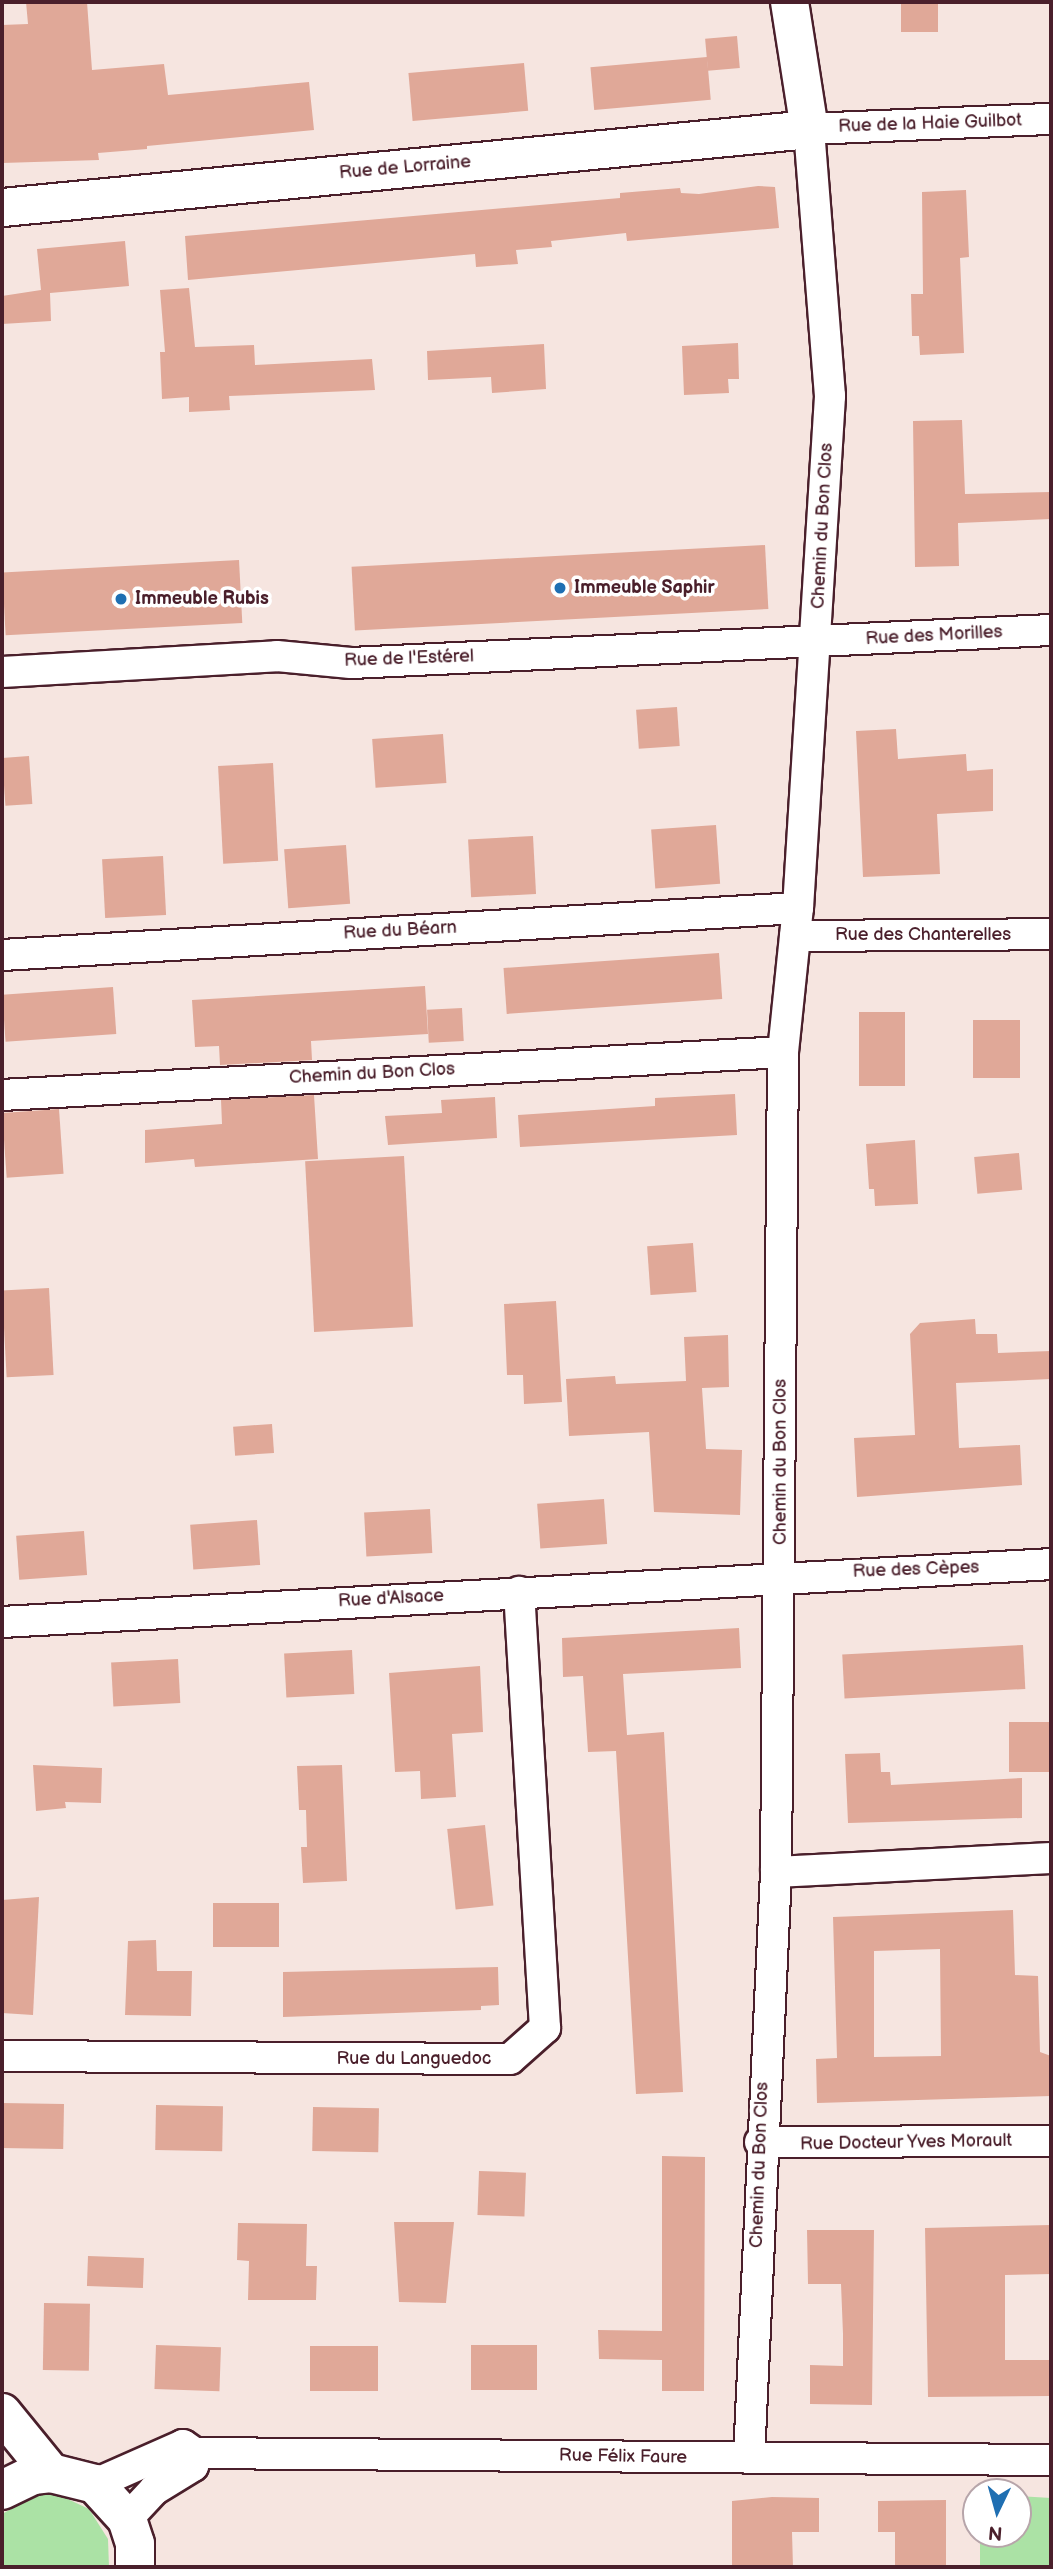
<!DOCTYPE html>
<html>
<head>
<meta charset="utf-8">
<style>
  body { margin:0 }
  #map { position:relative; width:1053px; height:2569px; overflow:hidden; background:#f6e5e0; font-family:"Balsamiq Sans",sans-serif }
  div>[style] { position:absolute }
  [style*='--x'] { left:calc(var(--x)*1px); top:calc(var(--y)*1px); width:calc(var(--w)*1px); rotate:calc(var(--a)*1deg) }
  .green>* { inset:0; background:#abe2a5 }
  .building>* { inset:0; background:#e0a898; transform-origin:0 0 }
  .roads { filter:drop-shadow(2px 0 #4a1f2b) drop-shadow(-2px 0 #4a1f2b) drop-shadow(0 2px #4a1f2b) drop-shadow(0 -2px #4a1f2b) }
  .minor>* { height:30px; margin:-15px; padding:0 15px; transform-origin:15px; border-radius:15px; background:#fff }
  .tertiary>* { height:37px; margin:-18.5px; padding:0 18.5px; transform-origin:18.5px; border-radius:18.5px; background:#fff }
  .secondary>* { height:38px; margin:-19px; padding:0 19px; transform-origin:19px; border-radius:19px; background:#fff }
  .dots>* { width:19px; height:19px; translate:-50% -50%; box-sizing:border-box; border:4px solid #fff; border-radius:50% }
  span { translate:-50% -50%; white-space:nowrap; text-align:center; line-height:1.15; -webkit-text-stroke:7px #fff; paint-order:stroke }
  .street-label { font-size:18px; color:#4a1f2b }
  .poi-label { font-size:18px; color:#4a1f2b; font-weight:700 }
  .left { translate:0 -50%; text-align:left }
  .frame { position:absolute; inset:0; border:4px solid #4a1f2b; pointer-events:none }
  .north { position:absolute; left:962px; top:2478px; width:70px; height:70px; box-sizing:border-box; background:#fff; border:2px solid #b7a5aa; border-radius:50%; rotate:185deg; font-size:19px; font-weight:700; line-height:28px; text-align:center; color:#4a1f2b }
  .north::after { content:''; display:block; margin:auto; width:24px; height:32px; background:#1f6fb2; clip-path:polygon(50% 0,100% 100%,50% 72%,0 100%) }
</style>
</head>
<body>
<div id="map">
  <div class="green">
    <div style="clip-path:polygon(39px 2494px,57px 2494px,89px 2509px,108px 2539px,109px 2567px,2px 2567px,2px 2514px)"></div>
    <div style="clip-path:polygon(1018px 2496px,1051px 2498px,1051px 2567px,980px 2567px,980px 2534px,1018px 2534px)"></div>
  </div>
  <div class="building">
    <div style="clip-path:polygon(26px 2px,87px 2px,92px 70px,164px 64px,168px 95px,309px 82px,314px 130px,147px 146px,147px 149px,98px 153px,99px 160px,2px 163px,2px 25px,28px 24px)"></div>
    <div style="left:901px;top:2px;width:37px;height:30px"></div>
    <div style="left:737px;top:36px;width:32px;height:32px;rotate:85deg"></div>
    <div style="left:707px;top:57px;width:43px;height:117px;rotate:85deg"></div>
    <div style="left:524px;top:63px;width:48px;height:116px;rotate:85deg"></div>
    <div style="clip-path:polygon(758px 186px,775px 187px,779px 228px,627px 241px,626px 233px,551px 241px,552px 247px,516px 250px,518px 264px,476px 267px,475px 254px,188px 280px,185px 236px,620px 198px,620px 193px,680px 188px,681px 193px,699px 194px)"></div>
    <div style="clip-path:polygon(966px 190px,969px 257px,960px 258px,964px 353px,920px 355px,919px 336px,912px 336px,911px 294px,923px 294px,922px 192px)"></div>
    <div style="clip-path:polygon(125px 241px,129px 286px,50px 293px,51px 321px,2px 324px,2px 296px,41px 290px,37px 249px)"></div>
    <div style="clip-path:polygon(189px 288px,195px 347px,254px 345px,255px 365px,372px 359px,375px 390px,229px 396px,230px 410px,189px 412px,189px 397px,162px 399px,160px 352px,165px 352px,160px 290px)"></div>
    <div style="clip-path:polygon(738px 343px,739px 379px,728px 379px,729px 393px,684px 395px,682px 346px)"></div>
    <div style="clip-path:polygon(544px 344px,546px 389px,492px 393px,491px 377px,428px 380px,427px 351px)"></div>
    <div style="clip-path:polygon(962px 420px,965px 494px,1051px 492px,1051px 519px,958px 523px,959px 566px,915px 567px,913px 421px)"></div>
    <div style="left:765px;top:545px;width:64px;height:414px;rotate:87deg"></div>
    <div style="left:239px;top:560px;width:63px;height:237px;rotate:87deg"></div>
    <div style="left:677px;top:707px;width:39px;height:41px;rotate:86deg"></div>
    <div style="clip-path:polygon(896px 729px,898px 759px,966px 754px,967px 771px,993px 769px,993px 811px,937px 814px,940px 874px,863px 877px,856px 731px)"></div>
    <div style="left:443px;top:734px;width:49px;height:71px;rotate:86deg"></div>
    <div style="left:29px;top:756px;width:48px;height:27px;rotate:86deg"></div>
    <div style="left:273px;top:763px;width:98px;height:55px;rotate:87deg"></div>
    <div style="left:716px;top:825px;width:59px;height:65px;rotate:86deg"></div>
    <div style="left:533px;top:836px;width:58px;height:65px;rotate:87deg"></div>
    <div style="left:346px;top:845px;width:59px;height:62px;rotate:86deg"></div>
    <div style="left:163px;top:856px;width:59px;height:61px;rotate:87deg"></div>
    <div style="left:719px;top:953px;width:46px;height:216px;rotate:86deg"></div>
    <div style="clip-path:polygon(425px 986px,428px 1034px,311px 1041px,312px 1060px,220px 1065px,219px 1046px,195px 1047px,192px 1000px)"></div>
    <div style="left:113px;top:987px;width:47px;height:111px;rotate:86deg"></div>
    <div style="left:462px;top:1008px;width:33px;height:35px;rotate:87deg"></div>
    <div style="left:859px;top:1012px;width:46px;height:74px"></div>
    <div style="left:973px;top:1020px;width:47px;height:58px"></div>
    <div style="clip-path:polygon(735px 1094px,737px 1135px,520px 1147px,518px 1115px,655px 1106px,655px 1098px)"></div>
    <div style="clip-path:polygon(314px 1095px,318px 1159px,195px 1167px,194px 1159px,145px 1163px,145px 1130px,222px 1124px,221px 1100px)"></div>
    <div style="clip-path:polygon(495px 1097px,497px 1138px,388px 1145px,385px 1116px,442px 1113px,441px 1100px)"></div>
    <div style="left:59px;top:1109px;width:65px;height:57px;rotate:86deg"></div>
    <div style="clip-path:polygon(915px 1140px,918px 1204px,875px 1206px,874px 1189px,869px 1189px,866px 1144px)"></div>
    <div style="left:1019px;top:1153px;width:37px;height:45px;rotate:85deg"></div>
    <div style="left:404px;top:1156px;width:171px;height:99px;rotate:87deg"></div>
    <div style="left:693px;top:1243px;width:49px;height:46px;rotate:86deg"></div>
    <div style="left:49px;top:1288px;width:87px;height:47px;rotate:87deg"></div>
    <div style="clip-path:polygon(556px 1301px,562px 1402px,524px 1404px,523px 1375px,507px 1375px,504px 1304px)"></div>
    <div style="clip-path:polygon(975px 1319px,976px 1334px,997px 1334px,998px 1353px,1051px 1351px,1051px 1379px,956px 1383px,959px 1448px,1020px 1445px,1022px 1485px,857px 1497px,854px 1438px,915px 1435px,910px 1334px,920px 1323px)"></div>
    <div style="clip-path:polygon(728px 1335px,729px 1387px,702px 1388px,706px 1449px,742px 1450px,740px 1515px,654px 1512px,649px 1432px,569px 1436px,566px 1379px,615px 1376px,616px 1384px,686px 1381px,684px 1337px)"></div>
    <div style="left:272px;top:1424px;width:29px;height:39px;rotate:86deg"></div>
    <div style="left:604px;top:1499px;width:45px;height:67px;rotate:86deg"></div>
    <div style="left:430px;top:1509px;width:44px;height:66px;rotate:87deg"></div>
    <div style="left:257px;top:1520px;width:45px;height:67px;rotate:86deg"></div>
    <div style="left:84px;top:1531px;width:44px;height:68px;rotate:86deg"></div>
    <div style="clip-path:polygon(739px 1628px,741px 1668px,623px 1674px,627px 1735px,664px 1732px,683px 2092px,636px 2094px,616px 1751px,588px 1752px,583px 1676px,563px 1677px,562px 1638px)"></div>
    <div style="left:1023px;top:1645px;width:44px;height:181px;rotate:87deg"></div>
    <div style="left:352px;top:1650px;width:44px;height:68px;rotate:87deg"></div>
    <div style="left:178px;top:1659px;width:44px;height:67px;rotate:87deg"></div>
    <div style="clip-path:polygon(480px 1666px,483px 1732px,452px 1734px,456px 1797px,421px 1799px,420px 1771px,395px 1772px,389px 1673px)"></div>
    <div style="left:1051px;top:1722px;width:50px;height:42px;rotate:90deg"></div>
    <div style="clip-path:polygon(880px 1753px,881px 1772px,890px 1772px,891px 1785px,1022px 1778px,1022px 1818px,848px 1823px,845px 1754px)"></div>
    <div style="clip-path:polygon(33px 1765px,102px 1768px,101px 1803px,65px 1802px,66px 1808px,36px 1811px)"></div>
    <div style="clip-path:polygon(342px 1765px,347px 1881px,303px 1883px,301px 1847px,307px 1847px,306px 1810px,299px 1810px,297px 1766px)"></div>
    <div style="left:485px;top:1825px;width:81px;height:38px;rotate:84deg"></div>
    <div style="clip-path:polygon(39px 1897px,33px 2015px,2px 2013px,2px 1900px)"></div>
    <div style="left:213px;top:1903px;width:66px;height:44px"></div>
    <div style="clip-path:polygon(evenodd,1013px 1910px,1015px 1975px,1038px 1976px,1040px 2052px,1051px 2056px,1051px 2096px,817px 2103px,816px 2059px,837px 2058px,833px 1917px,1013px 1910px,940px 1949px,941px 2056px,874px 2057px,874px 1951px,940px 1949px)"></div>
    <div style="clip-path:polygon(156px 1940px,157px 1971px,192px 1971px,191px 2016px,125px 2015px,128px 1941px)"></div>
    <div style="clip-path:polygon(498px 1967px,499px 2005px,481px 2006px,481px 2010px,283px 2017px,283px 1972px)"></div>
    <div style="left:2px;top:2103px;width:62px;height:45px;rotate:1deg"></div>
    <div style="left:156px;top:2105px;width:67px;height:45px;rotate:1deg"></div>
    <div style="left:313px;top:2107px;width:66px;height:44px;rotate:1deg"></div>
    <div style="clip-path:polygon(662px 2156px,705px 2157px,704px 2391px,662px 2391px,662px 2360px,599px 2359px,598px 2330px,662px 2331px)"></div>
    <div style="left:479px;top:2171px;width:47px;height:44px;rotate:2deg"></div>
    <div style="clip-path:polygon(394px 2222px,454px 2222px,446px 2303px,399px 2302px)"></div>
    <div style="clip-path:polygon(238px 2223px,307px 2224px,306px 2266px,317px 2266px,316px 2300px,248px 2300px,249px 2261px,237px 2260px)"></div>
    <div style="clip-path:polygon(1051px 2225px,1051px 2274px,1005px 2275px,1005px 2360px,1051px 2360px,1051px 2396px,928px 2397px,925px 2228px)"></div>
    <div style="clip-path:polygon(807px 2230px,874px 2230px,872px 2405px,810px 2404px,810px 2365px,843px 2366px,843px 2334px,841px 2284px,808px 2284px)"></div>
    <div style="left:88px;top:2256px;width:56px;height:30px;rotate:2deg"></div>
    <div style="left:44px;top:2303px;width:46px;height:67px;rotate:1deg"></div>
    <div style="left:156px;top:2345px;width:65px;height:44px;rotate:2deg"></div>
    <div style="left:471px;top:2345px;width:66px;height:45px"></div>
    <div style="left:310px;top:2346px;width:68px;height:45px"></div>
    <div style="clip-path:polygon(772px 2497px,819px 2498px,819px 2532px,792px 2532px,793px 2567px,732px 2567px,732px 2501px)"></div>
    <div style="clip-path:polygon(946px 2500px,946px 2567px,895px 2567px,895px 2532px,878px 2532px,878px 2501px)"></div>
  </div>
  <div class="roads">
    <div class="minor">
      <div style="--x:2;--y:672;--w:275;--a:-3.3"></div>
      <div style="--x:277;--y:656;--w:74;--a:5.4"></div>
      <div style="--x:351;--y:663;--w:701;--a:-2.7"></div>
      <div style="--x:795;--y:936;--w:256;--a:-0.4"></div>
      <div style="--x:2;--y:955;--w:797;--a:-3.38"></div>
      <div style="--x:2;--y:1095;--w:782;--a:-3.15"></div>
      <div style="--x:2;--y:1622;--w:1051;--a:-3.16"></div>
      <div style="--x:776;--y:1872;--w:275;--a:-2.9"></div>
      <div style="--x:2;--y:2056;--w:508;--a:0.34"></div>
      <div style="--x:510;--y:2059;--w:47;--a:-41.5"></div>
      <div style="--x:545;--y:2028;--w:437;--a:-93.4"></div>
      <div style="--x:760;--y:2142;--w:291;--a:-0.2"></div>
      <div style="--x:749;--y:2458;--w:587;--a:-87.36"></div>
      <div style="--x:776;--y:1872;--w:820;--a:-89.51"></div>
      <div style="--x:783;--y:1052;--w:145;--a:-84.1"></div>
      <div style="--x:798;--y:908;--w:513;--a:-86.42"></div>
      <div style="--x:830;--y:396;--w:268;--a:-94.5"></div>
      <div style="--x:809;--y:129;--w:242;--a:-2.4"></div>
      <div style="--x:95;--y:2484;--w:96;--a:-23.9"></div>
      <div style="--x:183;--y:2445;--w:14;--a:34"></div>
      <div style="--x:195;--y:2453;--w:856;--a:0.47"></div>
      <div style="--x:127;--y:2519;--w:40;--a:-47"></div>
      <div style="--x:154;--y:2490;--w:46;--a:-31.6"></div>
      <div style="--x:193;--y:2466;--w:13;--a:-81"></div>
    </div>
    <div class="tertiary">
      <div style="--x:2;--y:207;--w:811;--a:-5.52"></div>
      <div style="--x:809;--y:129;--w:129;--a:-98.9"></div>
    </div>
    <div class="secondary">
      <div style="--x:2;--y:2413;--w:77;--a:50.8"></div>
      <div style="--x:2;--y:2490;--w:34;--a:-26"></div>
      <div style="--x:33;--y:2475;--w:18;--a:-6"></div>
      <div style="--x:51;--y:2473;--w:45;--a:14"></div>
      <div style="--x:95;--y:2484;--w:47;--a:47.6"></div>
      <div style="--x:127;--y:2519;--w:26;--a:72"></div>
      <div style="--x:135;--y:2544;--w:23;--a:90"></div>
    </div>
  </div>
  <div class="dots">
    <div style="left:560px;top:588px;background:#1f6fb2"></div>
    <div style="left:121px;top:599px;background:#1f6fb2"></div>
  </div>
  <div class="street-label">
    <span style="left:930px;top:124px;rotate:-2deg">Rue de la Haie Guilbot</span>
    <span style="left:405px;top:168px;rotate:-5deg">Rue de Lorraine</span>
    <span style="left:823px;top:526px;rotate:-87deg">Chemin du Bon Clos</span>
    <span style="left:934px;top:636px;rotate:-3deg">Rue des Morilles</span>
    <span style="left:409px;top:659px;rotate:-2deg">Rue de l'Estérel</span>
    <span style="left:400px;top:931px;rotate:-3deg">Rue du Béarn</span>
    <span style="left:923px;top:935px">Rue des Chanterelles</span>
    <span style="left:372px;top:1074px;rotate:-3deg">Chemin du Bon Clos</span>
    <span style="left:781px;top:1462px;rotate:-90deg">Chemin du Bon Clos</span>
    <span style="left:916px;top:1570px;rotate:-2deg">Rue des Cèpes</span>
    <span style="left:391px;top:1599px;rotate:-3deg">Rue d'Alsace</span>
    <span style="left:414px;top:2059px">Rue du Languedoc</span>
    <span style="left:906px;top:2143px;rotate:-1deg">Rue Docteur Yves Morault</span>
    <span style="left:760px;top:2165px;rotate:-88deg">Chemin du Bon Clos</span>
    <span style="left:623px;top:2457px;rotate:1deg">Rue Félix Faure</span>
  </div>
  <div class="poi-label">
    <span class="left" style="left:574px;top:588px">Immeuble Saphir</span>
    <span class="left" style="left:135px;top:599px">Immeuble Rubis</span>
  </div>
  <div class="frame"></div>
  <div class="north">N</div>
</div>
</body>
</html>
